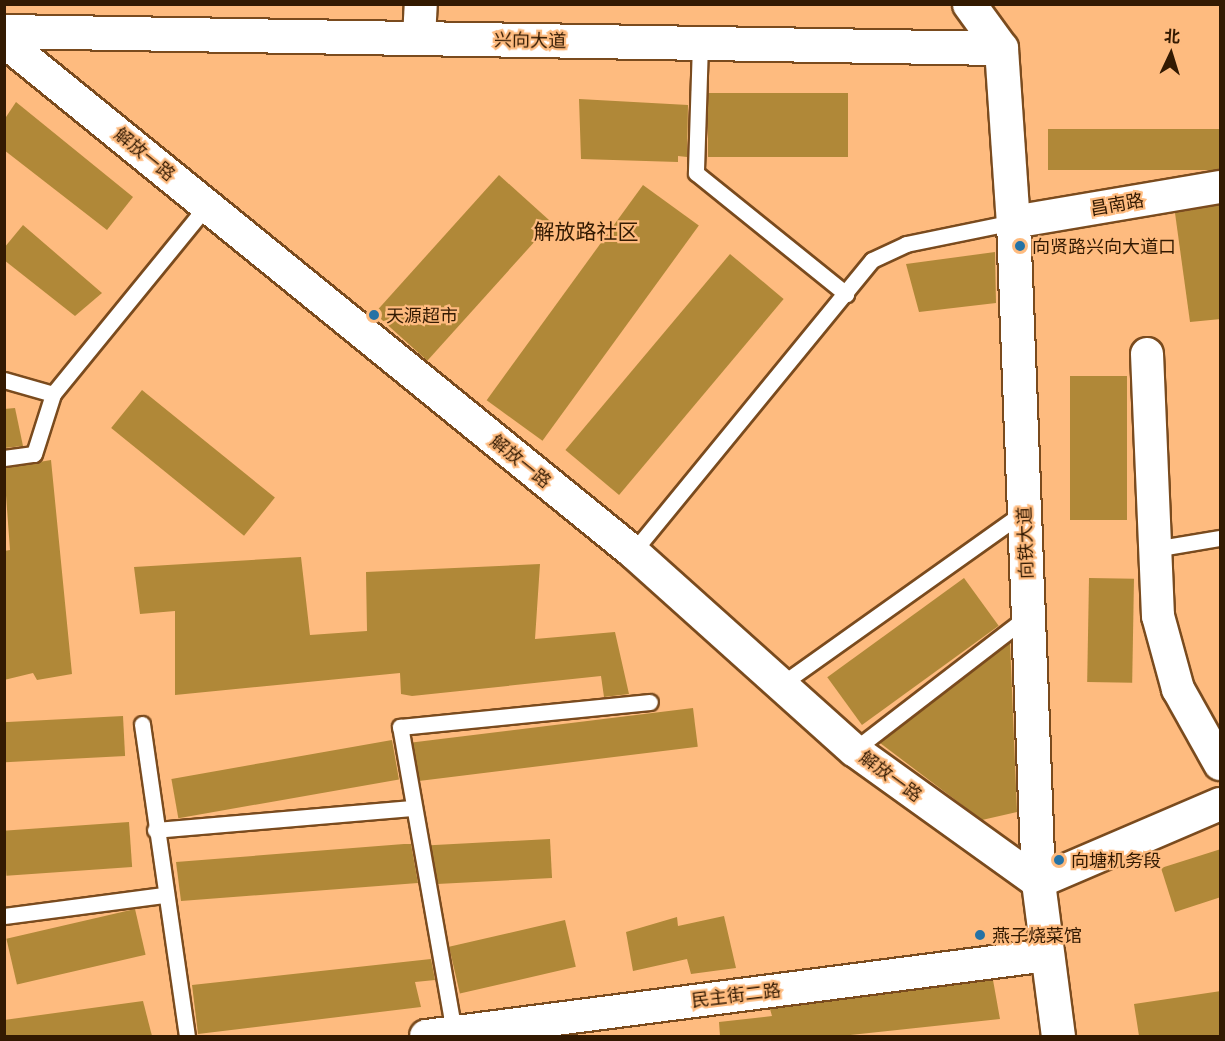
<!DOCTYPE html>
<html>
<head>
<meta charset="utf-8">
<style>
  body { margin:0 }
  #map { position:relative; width:1225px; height:1041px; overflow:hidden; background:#febb7f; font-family:"Open Sans","Noto Sans SC",sans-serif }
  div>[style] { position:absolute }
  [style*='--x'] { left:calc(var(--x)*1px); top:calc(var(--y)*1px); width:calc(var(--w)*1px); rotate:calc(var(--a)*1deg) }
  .building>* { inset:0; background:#b08838; transform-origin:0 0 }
  .roads { filter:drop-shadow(2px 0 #7a4b1e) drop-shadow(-2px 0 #7a4b1e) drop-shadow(0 2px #7a4b1e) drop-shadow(0 -2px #7a4b1e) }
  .service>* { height:15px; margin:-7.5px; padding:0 7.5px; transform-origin:7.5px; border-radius:7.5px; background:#fff }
  .minor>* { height:32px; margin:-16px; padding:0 16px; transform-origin:16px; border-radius:16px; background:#fff }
  .tertiary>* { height:33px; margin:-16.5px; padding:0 16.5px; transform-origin:16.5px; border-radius:16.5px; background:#fff }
  .dots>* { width:16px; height:16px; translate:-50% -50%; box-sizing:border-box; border:3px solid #febb7f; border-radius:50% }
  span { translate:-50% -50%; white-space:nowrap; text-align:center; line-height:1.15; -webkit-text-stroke:4.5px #febb7f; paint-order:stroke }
  .street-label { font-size:18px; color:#331a02 }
  .poi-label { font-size:18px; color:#331a02 }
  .left { translate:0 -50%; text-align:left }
  .quarter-label { font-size:21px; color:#331a02 }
  .frame { position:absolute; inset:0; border:6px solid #331a02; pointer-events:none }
  .north { position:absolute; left:1141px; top:24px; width:60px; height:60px; -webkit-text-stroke:4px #febb7f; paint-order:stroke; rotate:4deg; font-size:16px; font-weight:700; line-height:24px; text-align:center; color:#331a02 }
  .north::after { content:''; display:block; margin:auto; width:21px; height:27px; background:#331a02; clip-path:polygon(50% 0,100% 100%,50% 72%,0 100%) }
</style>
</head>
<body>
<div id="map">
  <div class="building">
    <div style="left:708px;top:93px;width:140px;height:64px"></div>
    <div style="clip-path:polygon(579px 99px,688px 105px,687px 157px,678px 156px,678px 162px,581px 159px)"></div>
    <div style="clip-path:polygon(16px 102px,133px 197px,107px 230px,4px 150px,4px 120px)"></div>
    <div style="left:1221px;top:129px;width:41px;height:173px;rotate:90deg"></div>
    <div style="left:499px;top:175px;width:71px;height:186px;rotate:42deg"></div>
    <div style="left:643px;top:185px;width:69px;height:266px;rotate:36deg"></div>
    <div style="clip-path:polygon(1221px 205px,1221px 319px,1190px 322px,1175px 213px)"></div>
    <div style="clip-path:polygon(23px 225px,102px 293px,75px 316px,4px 260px,4px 248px)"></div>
    <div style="clip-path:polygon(995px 252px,996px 303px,919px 312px,906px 264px)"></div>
    <div style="left:730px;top:254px;width:70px;height:256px;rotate:40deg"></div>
    <div style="left:1070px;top:376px;width:57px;height:144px"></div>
    <div style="left:142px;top:390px;width:171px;height:49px;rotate:39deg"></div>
    <div style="clip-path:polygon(15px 408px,23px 446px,4px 448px,4px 409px)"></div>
    <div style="clip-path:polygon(51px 460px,72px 674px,37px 680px,33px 673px,4px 680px,4px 551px,10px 550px,4px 468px)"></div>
    <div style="clip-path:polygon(301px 557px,310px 635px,367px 631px,366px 572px,540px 564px,535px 639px,615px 632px,629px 694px,604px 697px,601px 676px,412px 696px,401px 694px,400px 673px,175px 695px,175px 611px,140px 614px,134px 567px)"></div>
    <div style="left:964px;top:578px;width:59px;height:169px;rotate:54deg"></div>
    <div style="left:1089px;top:578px;width:45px;height:104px;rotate:1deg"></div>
    <div style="clip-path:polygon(1010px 642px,1017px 812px,982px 820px,880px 743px)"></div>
    <div style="left:693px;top:708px;width:39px;height:283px;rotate:83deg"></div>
    <div style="left:123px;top:716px;width:40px;height:120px;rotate:87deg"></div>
    <div style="left:392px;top:740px;width:40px;height:224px;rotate:80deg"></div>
    <div style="left:129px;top:822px;width:45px;height:126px;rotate:86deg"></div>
    <div style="left:550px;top:839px;width:39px;height:120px;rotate:87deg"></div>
    <div style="clip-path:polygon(404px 844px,411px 844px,418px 883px,181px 901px,176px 862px)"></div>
    <div style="clip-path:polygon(1221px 849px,1221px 897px,1175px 912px,1161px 868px)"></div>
    <div style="left:135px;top:909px;width:47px;height:132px;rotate:77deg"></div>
    <div style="clip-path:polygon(724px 916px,736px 968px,691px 974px,687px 959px,633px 971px,626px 932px,677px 917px,678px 926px)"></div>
    <div style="left:565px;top:920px;width:48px;height:119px;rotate:77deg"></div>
    <div style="clip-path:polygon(431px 959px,435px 980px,415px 982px,421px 1007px,198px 1034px,192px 985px)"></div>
    <div style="clip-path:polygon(993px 980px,1000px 1019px,841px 1036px,720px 1036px,719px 1022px,772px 1016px,770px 1009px)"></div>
    <div style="clip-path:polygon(1221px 991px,1221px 1036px,1139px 1036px,1134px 1004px)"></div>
    <div style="clip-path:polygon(143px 1001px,152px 1036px,4px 1036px,4px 1020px)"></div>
  </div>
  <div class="roads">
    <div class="service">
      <div style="--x:700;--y:43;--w:130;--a:91.8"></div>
      <div style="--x:696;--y:173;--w:193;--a:38.9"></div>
      <div style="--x:4;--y:380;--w:51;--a:15.9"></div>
      <div style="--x:53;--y:394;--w:244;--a:-50.8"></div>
      <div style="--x:4;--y:458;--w:30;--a:-8"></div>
      <div style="--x:34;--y:454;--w:63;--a:-72.4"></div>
      <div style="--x:1154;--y:549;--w:67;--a:-9.5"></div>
      <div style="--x:633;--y:552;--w:377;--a:-50.7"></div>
      <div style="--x:872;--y:260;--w:38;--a:-25"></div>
      <div style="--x:906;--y:244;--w:109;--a:-11.6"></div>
      <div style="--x:779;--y:686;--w:301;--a:-35.4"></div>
      <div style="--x:142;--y:724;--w:315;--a:81.8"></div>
      <div style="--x:854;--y:750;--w:220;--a:-37.6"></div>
      <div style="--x:155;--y:830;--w:259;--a:-4.9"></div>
      <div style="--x:4;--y:916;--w:161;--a:-7.5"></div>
      <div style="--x:454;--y:1032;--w:310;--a:-100"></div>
      <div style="--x:400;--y:727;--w:251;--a:-5.7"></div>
    </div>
    <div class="minor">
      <div style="--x:419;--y:38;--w:34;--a:-87"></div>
      <div style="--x:4;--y:41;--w:810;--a:39.09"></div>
      <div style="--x:633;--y:552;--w:297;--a:41.9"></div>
      <div style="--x:854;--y:750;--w:226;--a:35.7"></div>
      <div style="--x:1038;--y:882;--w:198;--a:-23.2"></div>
      <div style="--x:1013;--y:222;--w:210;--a:-9.6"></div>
      <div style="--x:1147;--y:354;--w:262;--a:87.6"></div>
      <div style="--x:1158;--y:616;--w:76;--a:74.7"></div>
      <div style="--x:1178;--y:689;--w:86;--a:60.8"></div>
      <div style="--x:426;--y:1036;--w:626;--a:-7.43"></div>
    </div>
    <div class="tertiary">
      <div style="--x:969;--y:4;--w:54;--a:54"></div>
      <div style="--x:4;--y:31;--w:997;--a:0.98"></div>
      <div style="--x:1001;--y:48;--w:174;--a:86.1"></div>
      <div style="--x:1013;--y:222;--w:660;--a:87.83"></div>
      <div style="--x:1038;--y:882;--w:155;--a:82.6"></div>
    </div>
  </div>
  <div class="dots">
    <div style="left:1020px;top:246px;background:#2572a5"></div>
    <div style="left:374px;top:315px;background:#2572a5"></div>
    <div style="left:1059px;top:860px;background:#2572a5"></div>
    <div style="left:980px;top:935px;background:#2572a5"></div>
  </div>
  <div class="street-label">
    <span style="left:530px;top:40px;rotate:1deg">兴向大道</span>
    <span style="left:145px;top:154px;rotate:39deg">解放一路</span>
    <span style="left:1117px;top:204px;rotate:-10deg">昌南路</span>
    <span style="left:521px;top:461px;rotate:39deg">解放一路</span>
    <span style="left:1025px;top:543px;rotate:-92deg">向铁大道</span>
    <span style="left:891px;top:776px;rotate:36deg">解放一路</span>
    <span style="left:736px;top:995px;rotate:-7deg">民主街二路</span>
  </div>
  <div class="poi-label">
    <span class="left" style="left:1032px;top:246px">向贤路兴向大道口</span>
    <span class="left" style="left:386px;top:315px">天源超市</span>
    <span class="left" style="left:1071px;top:860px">向塘机务段</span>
    <span class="left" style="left:992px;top:935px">燕子烧菜馆</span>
  </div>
  <div class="quarter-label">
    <span style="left:586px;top:231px">解放路社区</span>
  </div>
  <div class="frame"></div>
  <div class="north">北</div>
</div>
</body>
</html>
